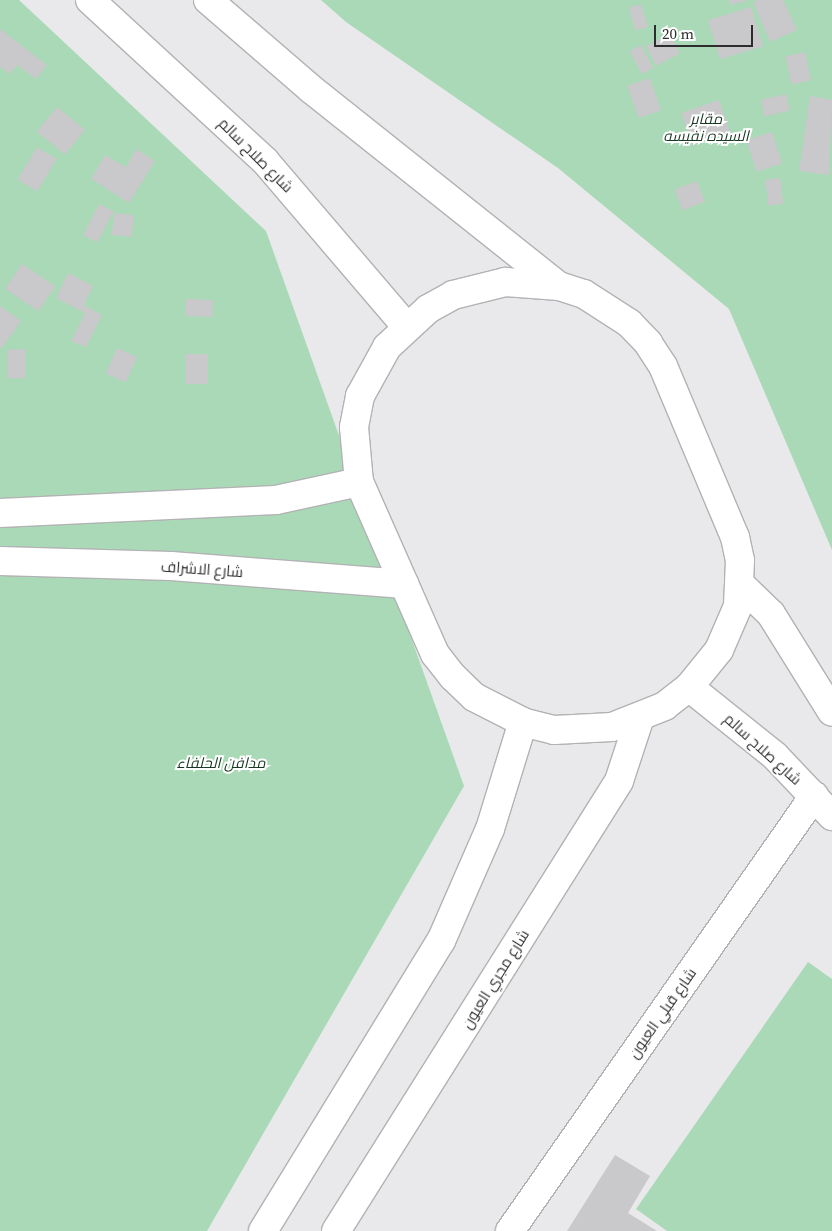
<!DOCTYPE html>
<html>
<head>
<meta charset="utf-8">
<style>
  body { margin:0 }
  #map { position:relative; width:832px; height:1231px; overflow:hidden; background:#e9e9eb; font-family:"Source Serif 4",Cairo,serif }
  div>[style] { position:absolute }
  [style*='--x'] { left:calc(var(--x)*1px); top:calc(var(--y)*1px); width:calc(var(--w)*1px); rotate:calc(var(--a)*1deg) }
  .green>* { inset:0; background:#a9d9b6 }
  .building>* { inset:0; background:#c9c8ca; transform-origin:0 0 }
  .roads { filter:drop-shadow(1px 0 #b2b2b4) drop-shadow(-1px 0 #b2b2b4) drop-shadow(0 1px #b2b2b4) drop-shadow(0 -1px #b2b2b4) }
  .minor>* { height:28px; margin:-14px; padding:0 14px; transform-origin:14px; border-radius:14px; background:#fff }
  .major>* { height:28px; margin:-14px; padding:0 14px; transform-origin:14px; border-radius:14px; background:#fff }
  span { translate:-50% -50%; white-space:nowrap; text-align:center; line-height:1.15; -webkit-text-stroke:4px #fff; paint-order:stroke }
  .park-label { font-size:15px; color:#163822; font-style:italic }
  .street-label { font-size:15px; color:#2d2d2e }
  .scale { position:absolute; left:654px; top:25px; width:99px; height:22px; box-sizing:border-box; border:2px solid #2d2d2e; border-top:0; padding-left:6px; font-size:15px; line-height:18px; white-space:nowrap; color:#2d2d2e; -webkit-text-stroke:4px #fff; paint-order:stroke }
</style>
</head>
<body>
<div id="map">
  <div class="green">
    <div style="clip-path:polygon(0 0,19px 0,266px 231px,464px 786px,207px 1231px,0 1231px)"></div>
    <div style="clip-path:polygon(321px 0,832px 0,832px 550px,729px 309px,558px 168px,346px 22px)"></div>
    <div style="clip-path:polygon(808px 962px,832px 979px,832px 1231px,667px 1231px,636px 1209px)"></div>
  </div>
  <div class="building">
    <div style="clip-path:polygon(729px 0,746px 0,746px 1px,730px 5px)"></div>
    <div style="clip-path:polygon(758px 0,783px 0,797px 30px,770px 42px,753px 2px)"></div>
    <div style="left:641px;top:4px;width:24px;height:13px;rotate:73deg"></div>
    <div style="left:751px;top:7px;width:41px;height:45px;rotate:73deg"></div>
    <div style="clip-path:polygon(0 29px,47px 65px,36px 79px,17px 65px,10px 74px,0 67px)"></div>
    <div style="left:670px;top:34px;width:22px;height:27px;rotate:63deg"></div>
    <div style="left:641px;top:45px;width:26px;height:13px;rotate:62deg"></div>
    <div style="left:805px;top:52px;width:29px;height:20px;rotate:78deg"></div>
    <div style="left:650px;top:78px;width:34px;height:24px;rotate:71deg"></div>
    <div style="left:786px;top:94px;width:17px;height:26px;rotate:77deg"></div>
    <div style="clip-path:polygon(810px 96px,832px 100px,829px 175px,799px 171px)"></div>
    <div style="left:719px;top:100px;width:34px;height:40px;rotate:71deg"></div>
    <div style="left:57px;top:107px;width:36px;height:32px;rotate:39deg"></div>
    <div style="left:772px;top:132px;width:33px;height:27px;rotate:72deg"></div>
    <div style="left:37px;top:147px;width:23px;height:38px;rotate:31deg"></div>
    <div style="clip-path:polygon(136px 149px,155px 161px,129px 203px,91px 179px,105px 155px,126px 167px)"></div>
    <div style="left:780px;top:178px;width:26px;height:15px;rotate:83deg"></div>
    <div style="left:697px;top:181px;width:22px;height:24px;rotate:69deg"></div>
    <div style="left:99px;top:204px;width:16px;height:35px;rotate:27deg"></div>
    <div style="left:114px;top:213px;width:20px;height:22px;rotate:6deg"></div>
    <div style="left:22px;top:264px;width:40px;height:30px;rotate:34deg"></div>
    <div style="clip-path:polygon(68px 273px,93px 286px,84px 305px,102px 315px,86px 347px,71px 341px,85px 313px,56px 298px)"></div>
    <div style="left:186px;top:299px;width:27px;height:17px;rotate:2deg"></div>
    <div style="clip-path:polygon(0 306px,21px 321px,2px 348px,0 347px)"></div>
    <div style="left:117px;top:348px;width:22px;height:28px;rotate:24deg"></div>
    <div style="left:25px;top:349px;width:29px;height:18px;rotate:88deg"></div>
    <div style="left:185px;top:354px;width:23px;height:30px"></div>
    <div style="clip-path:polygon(615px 1155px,650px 1176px,628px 1213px,657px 1231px,567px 1231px)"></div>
  </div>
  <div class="roads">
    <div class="minor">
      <div style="--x:0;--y:513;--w:276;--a:-2.7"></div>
      <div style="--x:276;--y:500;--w:85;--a:-12.2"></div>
      <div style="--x:0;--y:561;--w:171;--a:1.7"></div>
      <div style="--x:171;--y:566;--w:234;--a:4.4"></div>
      <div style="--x:510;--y:1231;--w:531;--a:-55.05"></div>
    </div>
    <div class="major">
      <div style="--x:90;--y:0;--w:238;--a:42.6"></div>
      <div style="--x:265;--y:161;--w:217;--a:49.5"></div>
      <div style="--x:208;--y:0;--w:136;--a:40.8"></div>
      <div style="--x:311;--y:89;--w:315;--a:38.5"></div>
      <div style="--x:505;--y:282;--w:54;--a:4.2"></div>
      <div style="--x:559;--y:286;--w:26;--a:18"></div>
      <div style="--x:584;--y:294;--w:54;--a:32.8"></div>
      <div style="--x:629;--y:323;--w:28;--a:46"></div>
      <div style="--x:648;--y:343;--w:27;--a:57"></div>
      <div style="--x:663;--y:366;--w:186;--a:67.2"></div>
      <div style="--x:735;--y:537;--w:24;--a:78"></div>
      <div style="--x:740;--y:560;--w:46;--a:92.5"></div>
      <div style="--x:738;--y:606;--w:48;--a:113.4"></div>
      <div style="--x:719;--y:650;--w:48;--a:129"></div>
      <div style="--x:689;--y:687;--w:31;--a:142"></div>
      <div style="--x:665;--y:706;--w:57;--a:158.4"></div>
      <div style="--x:612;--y:727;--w:58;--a:177"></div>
      <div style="--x:554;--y:730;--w:32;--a:-166"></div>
      <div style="--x:523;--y:722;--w:55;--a:-153"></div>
      <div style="--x:474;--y:697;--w:29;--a:-136"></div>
      <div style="--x:453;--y:677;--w:29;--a:-128"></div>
      <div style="--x:435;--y:654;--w:188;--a:-113.8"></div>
      <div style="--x:359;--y:482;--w:55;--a:-95.2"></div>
      <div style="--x:354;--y:427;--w:32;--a:-79"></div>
      <div style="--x:360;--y:396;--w:56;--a:-61.1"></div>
      <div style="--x:387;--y:347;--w:56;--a:-42.8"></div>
      <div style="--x:428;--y:309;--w:29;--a:-29"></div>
      <div style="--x:453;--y:295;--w:54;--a:-14"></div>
      <div style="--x:740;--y:584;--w:43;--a:44.1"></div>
      <div style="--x:771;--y:614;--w:115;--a:58.1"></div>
      <div style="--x:689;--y:687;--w:110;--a:38.7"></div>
      <div style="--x:775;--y:756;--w:83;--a:46.5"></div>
      <div style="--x:263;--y:1231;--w:340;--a:-58.5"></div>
      <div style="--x:441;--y:941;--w:122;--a:-66.4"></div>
      <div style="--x:490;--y:829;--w:112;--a:-72.9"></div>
      <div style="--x:336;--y:1231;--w:532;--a:-57.83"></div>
      <div style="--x:619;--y:781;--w:64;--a:-71.8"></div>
    </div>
  </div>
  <div class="park-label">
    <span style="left:706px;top:127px">مقابر<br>السيده نفيسه</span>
    <span style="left:221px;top:763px">مدافن الحلفاء</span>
  </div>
  <div class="street-label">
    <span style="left:256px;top:155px;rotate:45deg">شارع صلاح سالم</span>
    <span style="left:202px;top:569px;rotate:4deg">شارع الاشراف</span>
    <span style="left:763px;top:749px;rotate:42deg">شارع صلاح سالم</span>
    <span style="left:495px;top:979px;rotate:-58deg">شارع مجري العيون</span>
    <span style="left:662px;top:1013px;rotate:-55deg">شارع قبلي العيون</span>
  </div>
  <div class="scale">20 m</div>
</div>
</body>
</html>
